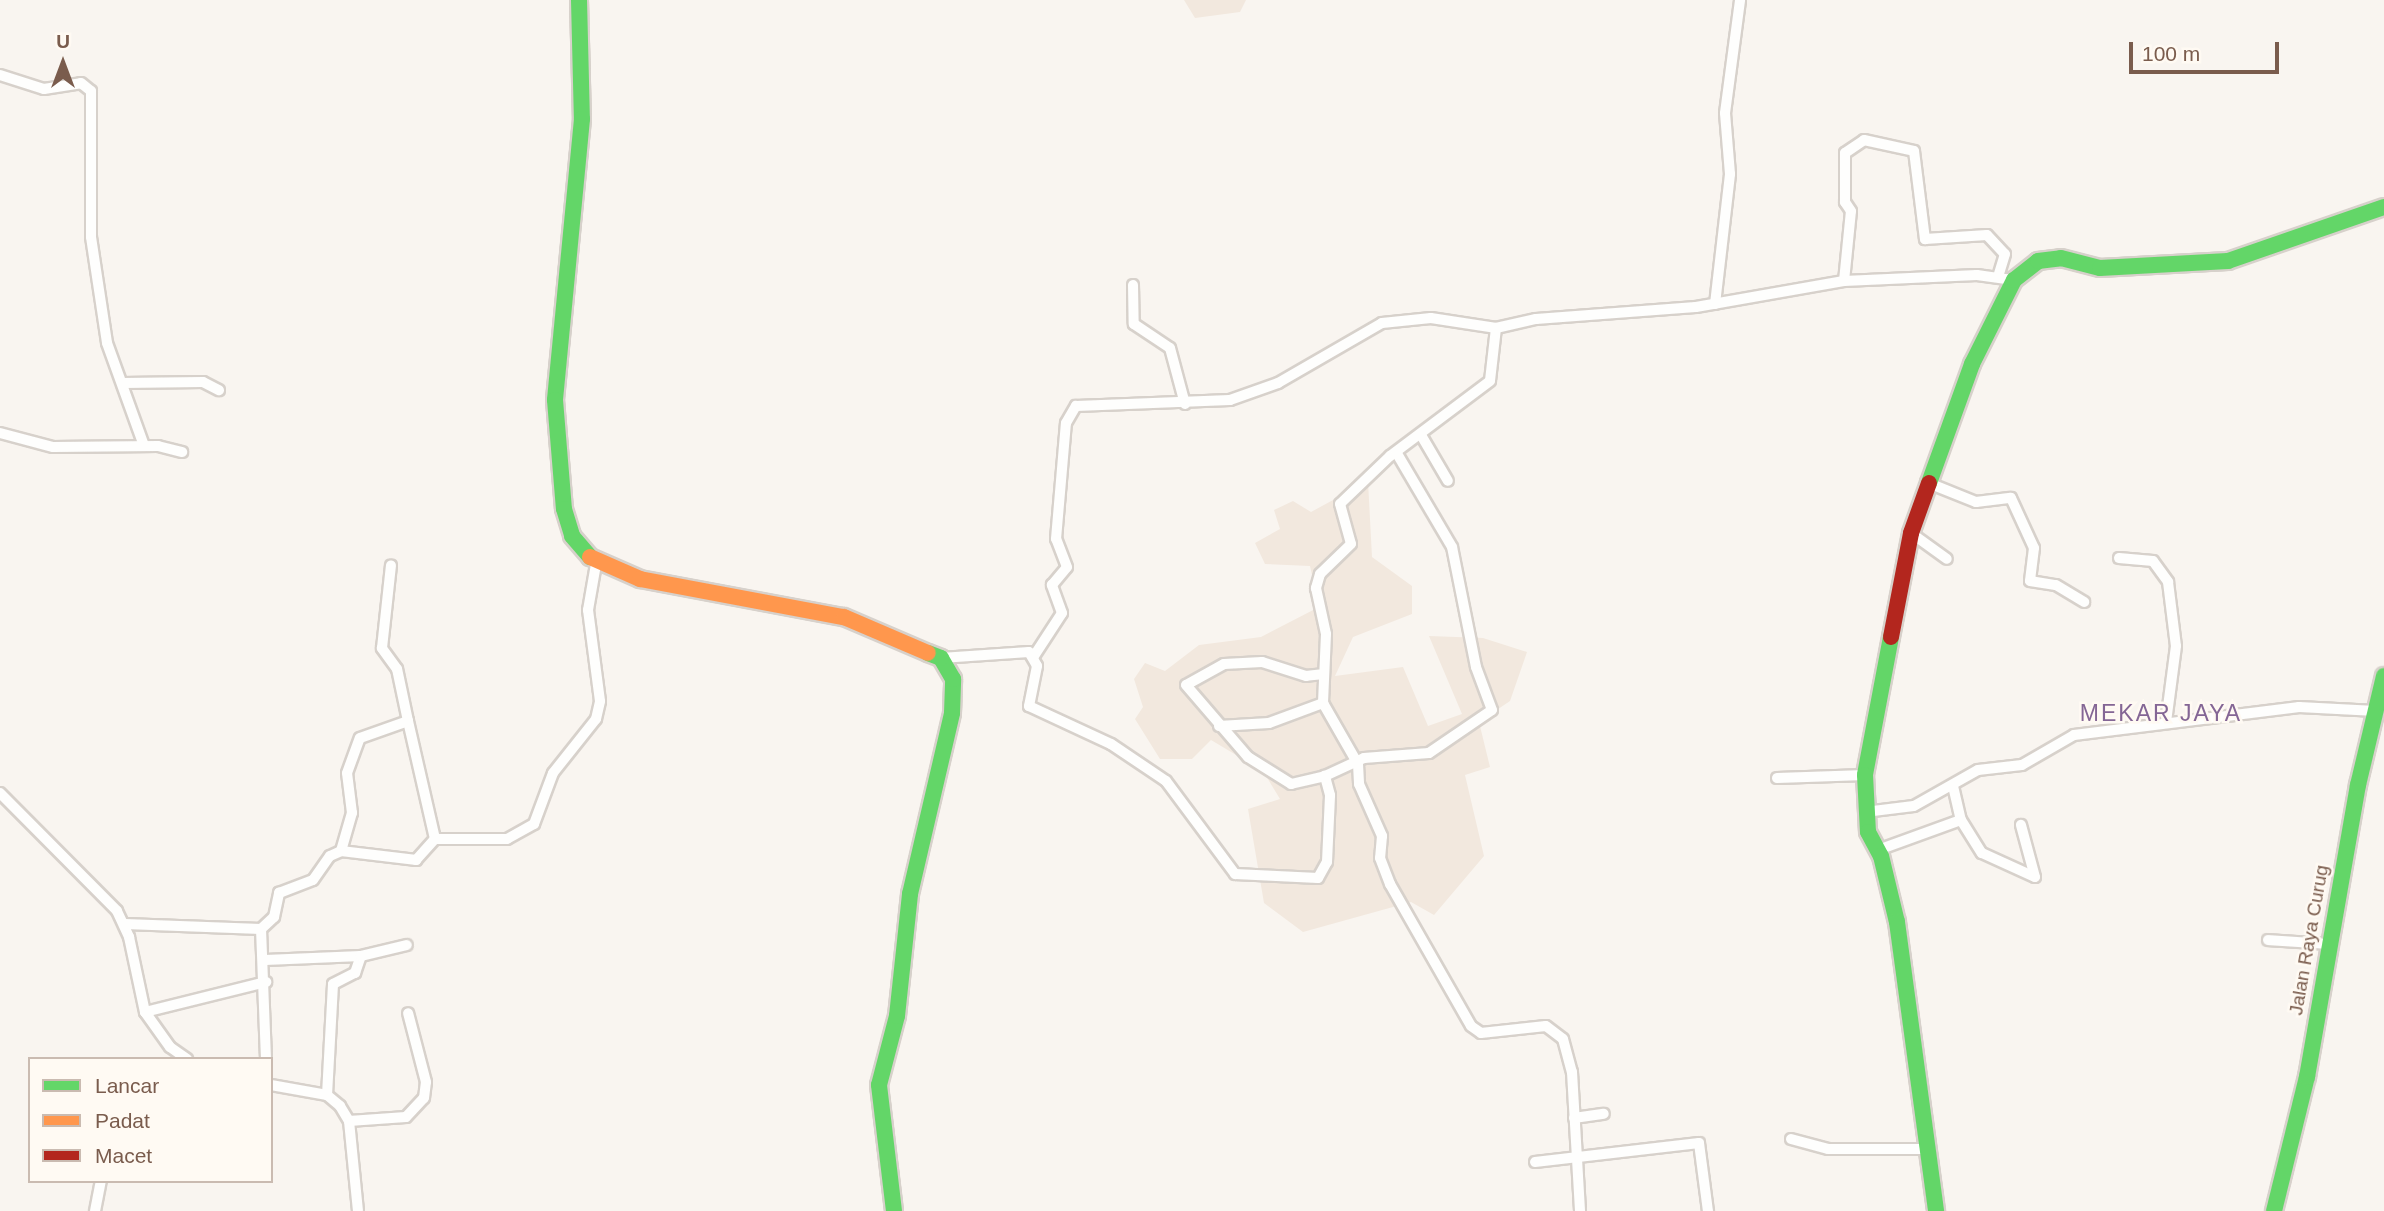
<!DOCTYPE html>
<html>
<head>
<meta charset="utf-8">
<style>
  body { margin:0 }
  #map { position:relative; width:2384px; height:1211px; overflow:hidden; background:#f9f5f0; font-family:Helvetica,sans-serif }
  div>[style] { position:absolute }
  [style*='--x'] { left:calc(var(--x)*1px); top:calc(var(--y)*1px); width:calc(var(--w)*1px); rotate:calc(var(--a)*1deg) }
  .residential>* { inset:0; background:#f2e8de }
  .roads { filter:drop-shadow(2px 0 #d7d1cb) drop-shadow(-2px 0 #d7d1cb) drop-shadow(0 2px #d7d1cb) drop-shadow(0 -2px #d7d1cb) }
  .street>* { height:10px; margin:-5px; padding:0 5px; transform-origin:5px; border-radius:5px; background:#fefefd }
  .fast>* { height:16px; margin:-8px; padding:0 8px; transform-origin:8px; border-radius:8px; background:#63d668 }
  .slow>* { height:16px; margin:-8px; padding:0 8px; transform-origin:8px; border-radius:8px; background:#ff974d }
  .jam>* { height:16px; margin:-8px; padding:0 8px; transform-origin:8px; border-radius:8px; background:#b3261e }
  span { translate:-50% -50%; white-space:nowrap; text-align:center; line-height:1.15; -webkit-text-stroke:5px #fffaf3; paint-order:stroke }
  .street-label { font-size:19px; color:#7a5c4d }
  .quarter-label { font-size:23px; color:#846695; letter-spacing:2px }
  .legend { position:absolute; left:28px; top:1057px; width:245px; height:126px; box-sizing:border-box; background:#fffaf3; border:2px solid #cabbb1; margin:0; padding:9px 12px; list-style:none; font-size:21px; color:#7a5c4d }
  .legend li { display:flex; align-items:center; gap:14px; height:35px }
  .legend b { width:35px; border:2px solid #cabbb1 }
  .north { position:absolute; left:28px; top:28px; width:70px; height:70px; -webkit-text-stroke:5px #fffaf3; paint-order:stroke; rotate:0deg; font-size:19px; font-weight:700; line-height:28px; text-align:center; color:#7a5c4d }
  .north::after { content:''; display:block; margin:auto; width:24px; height:32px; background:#7a5c4d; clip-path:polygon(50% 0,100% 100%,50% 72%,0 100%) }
  .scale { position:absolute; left:2129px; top:42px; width:150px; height:32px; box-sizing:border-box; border:4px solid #7a5c4d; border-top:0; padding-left:9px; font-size:21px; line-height:24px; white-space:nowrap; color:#7a5c4d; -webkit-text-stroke:5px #fffaf3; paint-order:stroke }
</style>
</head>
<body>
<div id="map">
  <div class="residential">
    <div style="clip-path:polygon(1184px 0,1246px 0,1240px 12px,1195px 18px)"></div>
    <div style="clip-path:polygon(1368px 481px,1372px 557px,1412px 586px,1412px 614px,1353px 637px,1335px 676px,1403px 667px,1428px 726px,1462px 714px,1429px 636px,1483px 638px,1527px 652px,1510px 701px,1479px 722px,1490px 767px,1465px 775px,1484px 856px,1434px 915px,1411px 902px,1303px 932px,1264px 903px,1248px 809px,1280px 799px,1263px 771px,1211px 740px,1192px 759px,1160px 759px,1135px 719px,1143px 707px,1134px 679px,1145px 663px,1165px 671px,1199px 645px,1261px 637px,1319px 607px,1310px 566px,1265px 564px,1255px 543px,1280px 529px,1274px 510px,1293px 501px,1311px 512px)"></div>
  </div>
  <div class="roads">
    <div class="street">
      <div style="--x:0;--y:75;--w:46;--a:17.7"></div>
      <div style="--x:44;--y:89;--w:37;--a:-9"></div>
      <div style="--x:81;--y:83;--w:13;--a:39"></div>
      <div style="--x:91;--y:91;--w:146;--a:90"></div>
      <div style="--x:91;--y:237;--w:107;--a:81.4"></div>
      <div style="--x:107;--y:343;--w:109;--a:70.2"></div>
      <div style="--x:1844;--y:281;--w:70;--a:-84.3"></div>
      <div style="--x:1851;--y:211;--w:11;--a:-124"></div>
      <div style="--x:1845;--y:202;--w:49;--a:-90"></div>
      <div style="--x:1845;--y:153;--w:23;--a:-34"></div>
      <div style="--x:1864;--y:140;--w:51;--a:12.4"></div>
      <div style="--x:1914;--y:151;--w:89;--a:82.9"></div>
      <div style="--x:1925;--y:239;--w:62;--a:-3.7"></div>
      <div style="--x:1987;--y:235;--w:26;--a:47"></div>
      <div style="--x:2005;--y:254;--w:24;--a:107"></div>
      <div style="--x:1133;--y:285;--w:39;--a:89"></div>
      <div style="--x:1134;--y:324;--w:43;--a:33.7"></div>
      <div style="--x:1170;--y:348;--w:58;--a:75"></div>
      <div style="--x:1715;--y:304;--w:131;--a:-83.4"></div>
      <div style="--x:1730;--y:174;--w:61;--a:-94.7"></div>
      <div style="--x:1725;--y:113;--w:114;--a:-82.4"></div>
      <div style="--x:1496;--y:328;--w:53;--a:96.5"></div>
      <div style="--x:1490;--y:381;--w:125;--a:143.1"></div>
      <div style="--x:1390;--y:456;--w:69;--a:136.2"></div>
      <div style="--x:1340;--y:504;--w:41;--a:74.6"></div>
      <div style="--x:1351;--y:544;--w:43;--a:135.9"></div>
      <div style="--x:1320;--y:574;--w:15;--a:106"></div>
      <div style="--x:1316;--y:588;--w:47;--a:77.7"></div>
      <div style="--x:1326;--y:634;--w:69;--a:92.5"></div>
      <div style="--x:1323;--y:703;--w:70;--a:60.2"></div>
      <div style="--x:1358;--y:764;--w:20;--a:87"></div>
      <div style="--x:1359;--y:784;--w:57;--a:66.1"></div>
      <div style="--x:1382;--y:836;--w:22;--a:95"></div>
      <div style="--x:1380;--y:858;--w:28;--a:69"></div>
      <div style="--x:1390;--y:884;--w:163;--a:60.3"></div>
      <div style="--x:1471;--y:1026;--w:12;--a:35"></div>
      <div style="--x:1481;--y:1033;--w:65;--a:-6.1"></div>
      <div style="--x:1546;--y:1026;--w:21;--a:37"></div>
      <div style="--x:1563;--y:1039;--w:34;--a:75"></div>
      <div style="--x:1572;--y:1072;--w:139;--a:86.7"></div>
      <div style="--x:123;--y:383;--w:80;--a:-0.7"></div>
      <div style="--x:203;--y:382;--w:18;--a:27"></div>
      <div style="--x:0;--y:433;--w:55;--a:14.8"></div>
      <div style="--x:53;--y:447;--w:105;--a:-0.5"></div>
      <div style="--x:158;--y:446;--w:25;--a:14"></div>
      <div style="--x:1421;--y:435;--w:53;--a:59.6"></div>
      <div style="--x:1926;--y:482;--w:54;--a:21.8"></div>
      <div style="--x:1976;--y:502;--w:35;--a:-7"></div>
      <div style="--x:2011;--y:498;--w:55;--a:65.3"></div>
      <div style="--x:2034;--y:548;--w:33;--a:97"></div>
      <div style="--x:2030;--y:581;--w:26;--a:9"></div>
      <div style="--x:2056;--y:585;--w:33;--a:31"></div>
      <div style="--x:1911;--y:533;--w:44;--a:35.8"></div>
      <div style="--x:2119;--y:558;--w:34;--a:5"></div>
      <div style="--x:2153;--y:561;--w:26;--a:54"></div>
      <div style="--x:2168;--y:582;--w:64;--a:82.9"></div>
      <div style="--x:2176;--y:646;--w:77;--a:97.5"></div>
      <div style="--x:1034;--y:656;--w:51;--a:-56.9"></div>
      <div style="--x:1062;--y:613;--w:30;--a:-110"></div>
      <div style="--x:1052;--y:585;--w:23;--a:-50"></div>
      <div style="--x:1067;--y:567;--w:30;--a:-111"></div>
      <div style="--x:1056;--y:539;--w:116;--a:-85.1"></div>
      <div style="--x:1066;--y:423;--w:20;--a:-60"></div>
      <div style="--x:1076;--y:406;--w:154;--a:-2.2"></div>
      <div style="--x:1230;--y:400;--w:51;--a:-19.5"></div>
      <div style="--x:1278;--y:383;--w:120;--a:-30"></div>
      <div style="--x:1382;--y:323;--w:49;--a:-5.8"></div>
      <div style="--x:1431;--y:318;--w:66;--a:8.7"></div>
      <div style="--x:1496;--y:328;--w:41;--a:-12.7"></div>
      <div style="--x:1536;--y:319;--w:160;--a:-4.3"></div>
      <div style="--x:1696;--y:307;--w:150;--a:-10"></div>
      <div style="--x:1844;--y:281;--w:133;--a:-2.6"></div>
      <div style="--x:1977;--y:275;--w:37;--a:8"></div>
      <div style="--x:941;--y:658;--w:88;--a:-3.9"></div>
      <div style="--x:1029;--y:652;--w:16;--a:60"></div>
      <div style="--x:1037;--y:666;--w:41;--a:101.3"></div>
      <div style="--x:1029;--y:706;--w:90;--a:24.9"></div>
      <div style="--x:1111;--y:744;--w:66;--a:33.9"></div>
      <div style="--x:1166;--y:781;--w:116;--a:53.4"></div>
      <div style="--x:1235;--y:874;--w:83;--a:2.8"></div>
      <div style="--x:1318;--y:878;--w:18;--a:-61"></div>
      <div style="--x:1327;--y:862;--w:67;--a:-87.4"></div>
      <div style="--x:1330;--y:795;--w:20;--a:-105"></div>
      <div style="--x:1325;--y:776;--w:43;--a:-24.8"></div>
      <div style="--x:1364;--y:758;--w:65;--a:-4.4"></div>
      <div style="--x:1429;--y:753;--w:76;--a:-34.3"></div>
      <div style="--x:1492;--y:710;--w:46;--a:-110.4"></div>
      <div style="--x:1476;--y:667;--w:122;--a:-101.3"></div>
      <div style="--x:1452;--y:547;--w:110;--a:-120.5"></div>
      <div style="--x:1324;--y:674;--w:18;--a:174"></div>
      <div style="--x:1306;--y:676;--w:46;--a:-162.3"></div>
      <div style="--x:1262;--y:662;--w:38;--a:177"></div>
      <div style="--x:1224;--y:664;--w:43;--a:151.1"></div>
      <div style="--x:1186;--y:685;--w:95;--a:49.3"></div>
      <div style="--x:1248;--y:757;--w:51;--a:32.1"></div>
      <div style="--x:1291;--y:784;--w:35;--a:-13"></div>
      <div style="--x:408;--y:721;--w:121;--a:77.1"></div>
      <div style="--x:1219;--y:726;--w:50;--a:-3.4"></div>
      <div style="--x:1269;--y:723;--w:58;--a:-20.3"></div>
      <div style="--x:1777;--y:778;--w:88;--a:-2"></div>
      <div style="--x:1953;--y:786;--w:35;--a:77"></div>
      <div style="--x:0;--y:793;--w:166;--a:45.2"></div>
      <div style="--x:117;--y:911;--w:29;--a:65"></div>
      <div style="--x:129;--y:937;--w:77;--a:78"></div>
      <div style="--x:145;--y:1012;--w:43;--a:54.5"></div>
      <div style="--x:170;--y:1047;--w:21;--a:35"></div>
      <div style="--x:1865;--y:812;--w:49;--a:-7"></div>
      <div style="--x:1914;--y:806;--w:73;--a:-29.4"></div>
      <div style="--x:1978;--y:770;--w:44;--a:-6.5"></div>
      <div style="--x:2022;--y:765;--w:60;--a:-30"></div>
      <div style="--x:2074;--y:735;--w:227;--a:-7.1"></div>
      <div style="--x:2299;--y:707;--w:77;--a:3"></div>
      <div style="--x:1878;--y:850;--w:88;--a:-19.9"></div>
      <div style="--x:1961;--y:820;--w:39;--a:58"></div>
      <div style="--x:1982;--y:853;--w:58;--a:24.4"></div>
      <div style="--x:2035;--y:877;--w:54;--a:-105.1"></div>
      <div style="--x:341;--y:851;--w:76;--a:6.8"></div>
      <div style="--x:416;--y:860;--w:28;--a:-48"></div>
      <div style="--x:435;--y:839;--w:72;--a:0"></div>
      <div style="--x:507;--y:839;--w:31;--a:-29"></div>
      <div style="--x:534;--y:824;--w:54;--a:-69.6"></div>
      <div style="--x:553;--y:773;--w:69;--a:-51.5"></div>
      <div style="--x:596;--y:719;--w:18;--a:-77"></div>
      <div style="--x:600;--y:701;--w:92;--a:-97.5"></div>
      <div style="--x:588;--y:610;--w:47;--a:-80.1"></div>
      <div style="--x:125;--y:924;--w:136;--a:2.1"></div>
      <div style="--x:2268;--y:940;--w:61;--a:3.8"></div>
      <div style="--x:265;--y:960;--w:96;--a:-2.4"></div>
      <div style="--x:145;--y:1012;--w:125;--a:-13.9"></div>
      <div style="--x:266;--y:1059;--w:130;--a:-92.2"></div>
      <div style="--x:261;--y:929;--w:18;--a:-43"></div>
      <div style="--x:274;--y:917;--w:25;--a:-78"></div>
      <div style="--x:279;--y:893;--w:36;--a:-21"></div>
      <div style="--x:313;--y:880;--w:29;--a:-55"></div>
      <div style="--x:330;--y:856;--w:12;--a:-24"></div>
      <div style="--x:341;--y:851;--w:40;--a:-74"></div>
      <div style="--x:352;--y:813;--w:40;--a:-97.1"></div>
      <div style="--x:347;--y:773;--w:37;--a:-70"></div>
      <div style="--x:360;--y:738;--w:51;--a:-19.5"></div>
      <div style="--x:408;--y:721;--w:53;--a:-101.9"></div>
      <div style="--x:397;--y:669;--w:26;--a:-126"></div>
      <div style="--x:382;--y:648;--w:83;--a:-83.8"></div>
      <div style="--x:271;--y:1085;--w:57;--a:10.1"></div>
      <div style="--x:327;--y:1095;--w:17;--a:40"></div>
      <div style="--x:340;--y:1106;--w:17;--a:59"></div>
      <div style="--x:349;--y:1121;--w:90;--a:84.3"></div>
      <div style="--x:327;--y:1095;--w:111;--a:-86.9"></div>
      <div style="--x:333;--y:984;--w:25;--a:-27"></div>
      <div style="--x:355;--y:973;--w:18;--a:-71"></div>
      <div style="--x:361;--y:956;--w:47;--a:-13.4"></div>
      <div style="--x:1574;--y:1118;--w:30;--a:-8"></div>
      <div style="--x:349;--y:1121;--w:57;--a:-4"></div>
      <div style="--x:406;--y:1117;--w:26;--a:-47"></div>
      <div style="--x:424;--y:1098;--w:16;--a:-83"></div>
      <div style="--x:426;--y:1082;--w:71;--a:-104.6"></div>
      <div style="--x:1791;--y:1139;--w:38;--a:15"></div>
      <div style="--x:1828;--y:1149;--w:98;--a:0"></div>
      <div style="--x:1535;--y:1162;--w:165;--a:-6.6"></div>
      <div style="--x:1699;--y:1143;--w:69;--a:82.5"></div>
      <div style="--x:95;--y:1211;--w:31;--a:-79"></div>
    </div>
    <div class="fast">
      <div style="--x:579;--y:0;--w:119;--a:88.6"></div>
      <div style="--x:582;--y:119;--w:282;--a:95.5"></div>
      <div style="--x:555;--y:400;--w:109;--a:85.3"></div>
      <div style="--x:564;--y:509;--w:28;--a:73"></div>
      <div style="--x:572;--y:536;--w:28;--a:49"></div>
      <div style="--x:1929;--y:483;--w:127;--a:-70.1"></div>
      <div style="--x:1972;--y:364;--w:94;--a:-63.4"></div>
      <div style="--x:2014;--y:280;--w:31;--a:-38"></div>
      <div style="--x:2038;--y:261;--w:23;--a:-7"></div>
      <div style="--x:2061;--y:258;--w:40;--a:14.4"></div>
      <div style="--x:2100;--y:268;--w:128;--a:-3.1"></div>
      <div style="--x:2228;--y:261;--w:165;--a:-19.1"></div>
      <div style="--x:1891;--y:637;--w:140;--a:100.7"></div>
      <div style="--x:1865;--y:775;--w:57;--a:87"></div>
      <div style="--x:1868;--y:832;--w:27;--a:62"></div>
      <div style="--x:1881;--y:856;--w:68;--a:76.4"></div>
      <div style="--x:1897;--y:922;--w:292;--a:82.3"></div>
      <div style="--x:894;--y:1211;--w:127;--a:-96.8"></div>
      <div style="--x:879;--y:1085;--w:71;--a:-75.4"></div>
      <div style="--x:897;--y:1016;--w:123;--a:-83.9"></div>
      <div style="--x:910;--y:894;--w:186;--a:-76.9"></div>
      <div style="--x:952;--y:713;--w:34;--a:-88"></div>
      <div style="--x:953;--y:679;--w:24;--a:-120"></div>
      <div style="--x:941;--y:658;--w:14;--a:-159"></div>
      <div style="--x:2274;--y:1211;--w:138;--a:-76.2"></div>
      <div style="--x:2307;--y:1077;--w:296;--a:-80.1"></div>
      <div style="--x:2358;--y:785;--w:112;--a:-76.6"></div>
    </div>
    <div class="slow">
      <div style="--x:590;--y:557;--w:55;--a:23.7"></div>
      <div style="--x:640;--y:579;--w:208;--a:10.6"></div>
      <div style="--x:844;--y:617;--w:91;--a:23.2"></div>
    </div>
    <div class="jam">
      <div style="--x:1891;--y:637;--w:106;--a:-79.1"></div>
      <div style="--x:1911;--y:533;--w:53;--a:-70.2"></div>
    </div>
  </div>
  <div class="street-label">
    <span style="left:2309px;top:940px;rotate:-80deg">Jalan Raya Curug</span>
  </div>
  <div class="quarter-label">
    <span style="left:2161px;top:713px">MEKAR JAYA</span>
  </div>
  <ul class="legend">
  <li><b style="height:9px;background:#63d668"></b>Lancar</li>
  <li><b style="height:9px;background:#ff974d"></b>Padat</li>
  <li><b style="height:9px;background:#b3261e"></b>Macet</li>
  </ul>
  <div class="north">U</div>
  <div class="scale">100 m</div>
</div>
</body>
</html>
